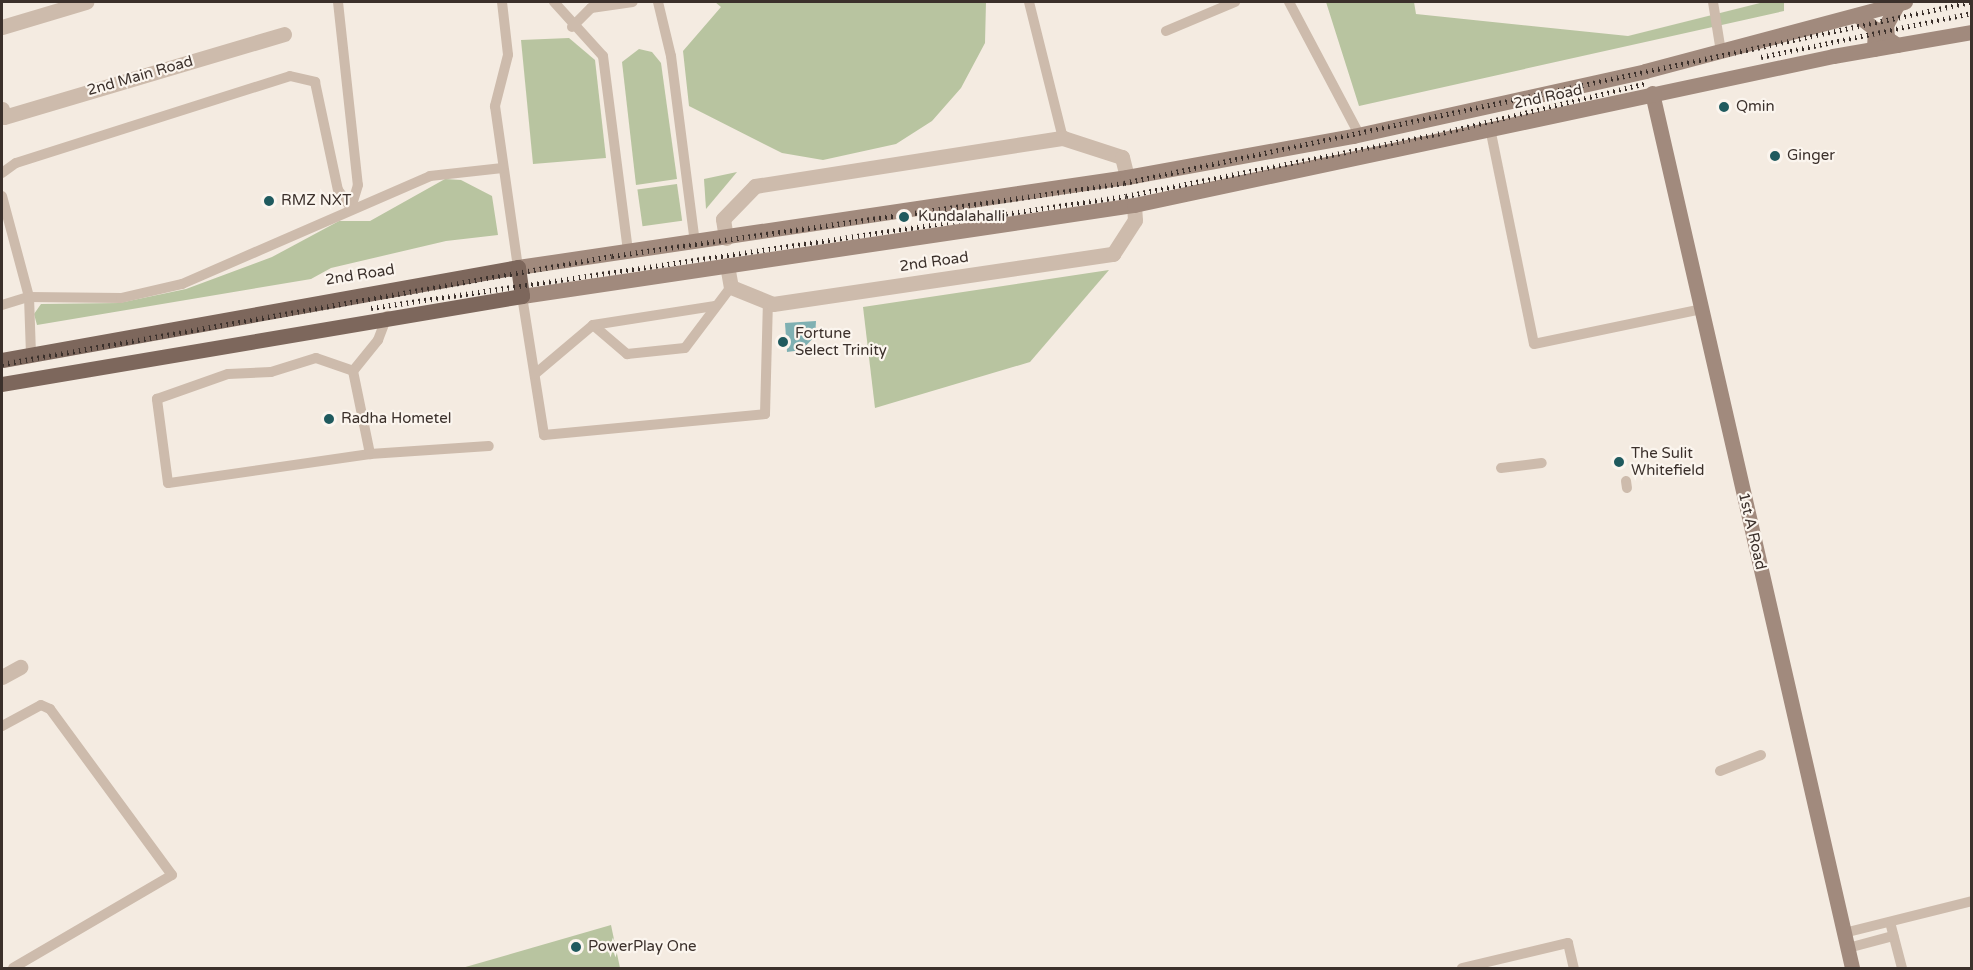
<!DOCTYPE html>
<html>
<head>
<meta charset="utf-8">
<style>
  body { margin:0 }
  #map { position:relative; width:1973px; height:970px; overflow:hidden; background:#f4ebe1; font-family:"Varela Round",sans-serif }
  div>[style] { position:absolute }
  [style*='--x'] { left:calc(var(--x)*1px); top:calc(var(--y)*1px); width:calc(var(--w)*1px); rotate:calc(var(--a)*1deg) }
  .green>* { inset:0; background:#b8c4a0; transform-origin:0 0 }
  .water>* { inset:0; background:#7fb0b2 }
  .lane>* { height:10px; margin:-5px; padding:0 5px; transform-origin:5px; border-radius:5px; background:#cdbbac }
  .street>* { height:15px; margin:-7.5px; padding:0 7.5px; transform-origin:7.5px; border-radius:7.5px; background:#cdbbac }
  .secondary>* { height:15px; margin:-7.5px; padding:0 7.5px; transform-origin:7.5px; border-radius:7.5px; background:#a18a7d }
  .primary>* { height:15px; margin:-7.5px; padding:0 7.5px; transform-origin:7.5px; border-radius:7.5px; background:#7d675c }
  .rail>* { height:4.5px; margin-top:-2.25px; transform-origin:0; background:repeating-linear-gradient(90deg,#3b302b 0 1.5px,transparent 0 6px) }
  .dots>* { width:16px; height:16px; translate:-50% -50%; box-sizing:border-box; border:3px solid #fbf5ee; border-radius:50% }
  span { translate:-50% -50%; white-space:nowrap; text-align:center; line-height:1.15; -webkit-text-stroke:4.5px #fbf5ee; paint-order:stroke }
  .street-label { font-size:15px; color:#3b302b }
  .poi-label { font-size:15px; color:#3b302b }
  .left { translate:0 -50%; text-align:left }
  .frame { position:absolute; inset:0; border:3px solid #3b302b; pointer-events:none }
</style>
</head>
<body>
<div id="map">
  <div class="green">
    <div style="clip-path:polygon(715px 2px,986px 2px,985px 43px,961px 88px,932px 121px,896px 144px,823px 160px,782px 153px,689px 106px,683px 51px,721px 7px)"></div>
    <div style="clip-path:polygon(1326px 2px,1414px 2px,1416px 14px,1628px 36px,1764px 2px,1784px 2px,1784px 11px,1359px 106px)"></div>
    <div style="clip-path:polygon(569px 38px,595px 60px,606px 158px,533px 164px,521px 40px)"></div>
    <div style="clip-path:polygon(639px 49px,652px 52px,661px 63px,677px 179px,636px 185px,622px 62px)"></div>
    <div style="clip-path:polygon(737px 172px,706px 209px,704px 179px)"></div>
    <div style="clip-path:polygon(445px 179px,461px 180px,492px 196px,498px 235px,446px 241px,331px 268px,311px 279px,37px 325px,34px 314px,41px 304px,119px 303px,186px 289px,272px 257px,339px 221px,370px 221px)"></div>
    <div style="left:677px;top:184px;width:37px;height:40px;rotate:82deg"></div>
    <div style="clip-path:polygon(1109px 270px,1030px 362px,875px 408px,863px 307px)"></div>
    <div style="clip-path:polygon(611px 925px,620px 968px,462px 968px)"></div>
  </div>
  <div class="water">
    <div style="clip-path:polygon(816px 321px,815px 336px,802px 350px,787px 352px,785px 323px)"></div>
  </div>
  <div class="lane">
    <div style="--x:338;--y:2;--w:184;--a:83.8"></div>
    <div style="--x:358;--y:185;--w:24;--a:107"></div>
    <div style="--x:502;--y:2;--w:53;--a:83.5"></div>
    <div style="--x:508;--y:55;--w:53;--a:104.3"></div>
    <div style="--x:495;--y:106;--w:163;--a:81.9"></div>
    <div style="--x:554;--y:2;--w:73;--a:47.8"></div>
    <div style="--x:603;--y:56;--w:197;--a:82.7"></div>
    <div style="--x:658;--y:2;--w:56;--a:76.5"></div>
    <div style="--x:671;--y:56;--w:189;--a:82.7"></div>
    <div style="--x:1029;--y:2;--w:140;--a:76"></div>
    <div style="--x:1289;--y:2;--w:149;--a:62.1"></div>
    <div style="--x:1713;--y:2;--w:51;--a:80.9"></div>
    <div style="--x:572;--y:27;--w:27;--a:-45"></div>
    <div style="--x:591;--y:8;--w:42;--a:-8.1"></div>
    <div style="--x:1166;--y:31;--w:75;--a:-22.8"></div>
    <div style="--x:1490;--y:128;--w:220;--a:78.5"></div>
    <div style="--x:1534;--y:344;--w:171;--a:-11.8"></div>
    <div style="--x:2;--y:173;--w:17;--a:-36"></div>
    <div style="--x:16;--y:163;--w:287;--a:-17.6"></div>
    <div style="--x:290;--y:76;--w:26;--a:13"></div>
    <div style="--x:315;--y:82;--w:110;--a:78"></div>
    <div style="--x:338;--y:190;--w:22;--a:54"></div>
    <div style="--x:2;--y:196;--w:105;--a:75"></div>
    <div style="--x:29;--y:297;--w:57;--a:88"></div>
    <div style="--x:522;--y:296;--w:141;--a:81"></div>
    <div style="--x:544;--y:435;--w:222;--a:-5.4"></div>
    <div style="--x:765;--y:414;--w:112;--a:-88.5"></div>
    <div style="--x:2;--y:305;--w:28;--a:-17"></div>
    <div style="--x:29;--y:297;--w:92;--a:0.6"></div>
    <div style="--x:121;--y:298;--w:63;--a:-12.9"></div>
    <div style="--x:182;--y:284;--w:270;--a:-23.5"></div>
    <div style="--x:430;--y:176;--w:73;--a:-6.3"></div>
    <div style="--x:593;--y:325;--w:45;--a:40.5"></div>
    <div style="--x:627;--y:354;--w:58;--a:-5.9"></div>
    <div style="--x:685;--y:348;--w:76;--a:-53"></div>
    <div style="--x:353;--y:371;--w:85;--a:78.4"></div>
    <div style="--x:370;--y:454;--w:204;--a:171.8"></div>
    <div style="--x:168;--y:483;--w:85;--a:-97.5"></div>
    <div style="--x:157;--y:399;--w:75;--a:-19.4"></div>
    <div style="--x:228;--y:374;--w:43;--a:-2.7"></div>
    <div style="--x:271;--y:372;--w:47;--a:-17.3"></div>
    <div style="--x:316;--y:358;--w:39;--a:19"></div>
    <div style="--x:353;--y:371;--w:40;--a:-51"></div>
    <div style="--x:378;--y:340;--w:26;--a:-69"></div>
    <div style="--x:535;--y:374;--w:76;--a:-40.2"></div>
    <div style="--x:593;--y:325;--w:122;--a:-8.9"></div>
    <div style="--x:370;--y:454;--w:119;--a:-3.8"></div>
    <div style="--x:1501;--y:468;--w:41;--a:-7"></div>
    <div style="--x:1626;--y:481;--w:7;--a:82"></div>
    <div style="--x:2;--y:726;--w:44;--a:-28.3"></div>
    <div style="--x:41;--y:705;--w:10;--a:24"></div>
    <div style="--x:50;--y:709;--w:206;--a:53.7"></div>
    <div style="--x:172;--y:875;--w:184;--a:149.7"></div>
    <div style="--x:1720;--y:771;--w:44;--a:-21.3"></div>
    <div style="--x:1890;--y:922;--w:48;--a:75.4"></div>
    <div style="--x:1844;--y:933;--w:132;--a:-14"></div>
    <div style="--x:1848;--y:948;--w:47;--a:-14.9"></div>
    <div style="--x:1462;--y:968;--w:109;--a:-13.3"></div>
    <div style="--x:1568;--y:943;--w:26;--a:77"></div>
  </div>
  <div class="street">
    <div style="--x:2;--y:27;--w:88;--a:-16.6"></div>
    <div style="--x:2;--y:109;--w:8;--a:76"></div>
    <div style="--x:4;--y:117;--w:292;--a:-16.5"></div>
    <div style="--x:726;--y:238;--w:19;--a:-99"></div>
    <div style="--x:723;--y:219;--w:46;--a:-45.9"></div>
    <div style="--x:755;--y:186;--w:312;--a:-8.9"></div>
    <div style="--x:1063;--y:138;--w:62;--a:17.9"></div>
    <div style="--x:1122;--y:157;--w:21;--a:76"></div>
    <div style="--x:727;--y:265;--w:22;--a:80"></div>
    <div style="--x:731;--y:287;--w:45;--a:22"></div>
    <div style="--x:773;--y:304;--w:344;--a:-8.4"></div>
    <div style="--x:1113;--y:254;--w:40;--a:-57.1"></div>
    <div style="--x:1135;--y:220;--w:15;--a:-94"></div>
    <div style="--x:2;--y:677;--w:21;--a:-29"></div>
  </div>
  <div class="secondary">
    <div style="--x:1857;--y:15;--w:23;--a:38"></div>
    <div style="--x:1875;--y:29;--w:20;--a:93"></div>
    <div style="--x:1897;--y:45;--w:12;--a:-145"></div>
    <div style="--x:1887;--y:38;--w:13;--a:-94"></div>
    <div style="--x:1886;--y:25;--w:25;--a:-61"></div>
    <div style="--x:1652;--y:93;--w:898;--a:77.12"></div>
    <div style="--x:518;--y:267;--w:616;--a:-8.41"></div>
    <div style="--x:1127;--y:177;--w:230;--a:-10.3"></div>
    <div style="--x:1353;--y:136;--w:299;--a:-12.5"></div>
    <div style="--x:1645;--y:71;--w:269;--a:-14.9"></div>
    <div style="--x:522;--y:296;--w:619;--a:-8.46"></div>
    <div style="--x:1134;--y:205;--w:715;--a:-12.03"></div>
    <div style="--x:1833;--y:56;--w:141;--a:-9.8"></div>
  </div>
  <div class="primary">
    <div style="--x:2;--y:360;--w:524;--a:-10.22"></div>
    <div style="--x:518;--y:267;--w:29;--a:82"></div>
    <div style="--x:522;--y:296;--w:527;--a:170.39"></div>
  </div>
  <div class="rail">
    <div style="--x:1761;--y:57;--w:216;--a:-11.8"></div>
    <div style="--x:371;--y:308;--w:763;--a:-8.44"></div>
    <div style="--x:1126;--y:196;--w:330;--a:-11.3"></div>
    <div style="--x:1450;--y:131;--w:203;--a:-13.7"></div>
    <div style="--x:2;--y:364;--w:619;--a:-10.04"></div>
    <div style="--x:612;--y:256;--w:517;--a:-8.11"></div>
    <div style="--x:1124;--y:183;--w:866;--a:-12.06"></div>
  </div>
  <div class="dots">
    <div style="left:1724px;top:107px;background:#1f5a5e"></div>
    <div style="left:1775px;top:156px;background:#1f5a5e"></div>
    <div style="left:269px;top:201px;background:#1f5a5e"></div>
    <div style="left:904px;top:217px;background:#1f5a5e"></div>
    <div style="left:783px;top:342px;background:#1f5a5e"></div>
    <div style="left:329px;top:419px;background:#1f5a5e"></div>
    <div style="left:1619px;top:462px;background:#1f5a5e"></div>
    <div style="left:576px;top:947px;background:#1f5a5e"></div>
  </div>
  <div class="street-label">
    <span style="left:140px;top:76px;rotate:-16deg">2nd Main Road</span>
    <span style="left:1548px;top:97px;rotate:-12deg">2nd Road</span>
    <span style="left:934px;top:262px;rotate:-8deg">2nd Road</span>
    <span style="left:360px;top:275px;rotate:-9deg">2nd Road</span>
    <span style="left:1752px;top:531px;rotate:77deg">1st A Road</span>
  </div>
  <div class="poi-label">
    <span class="left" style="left:1736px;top:107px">Qmin</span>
    <span class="left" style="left:1787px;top:156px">Ginger</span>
    <span class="left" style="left:281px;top:201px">RMZ NXT</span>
    <span class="left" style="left:918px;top:217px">Kundalahalli</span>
    <span class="left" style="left:795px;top:342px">Fortune<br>Select Trinity</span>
    <span class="left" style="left:341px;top:419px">Radha Hometel</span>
    <span class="left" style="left:1631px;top:462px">The Sulit<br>Whitefield</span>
    <span class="left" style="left:588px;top:947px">PowerPlay One</span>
  </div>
  <div class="frame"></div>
</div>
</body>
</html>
